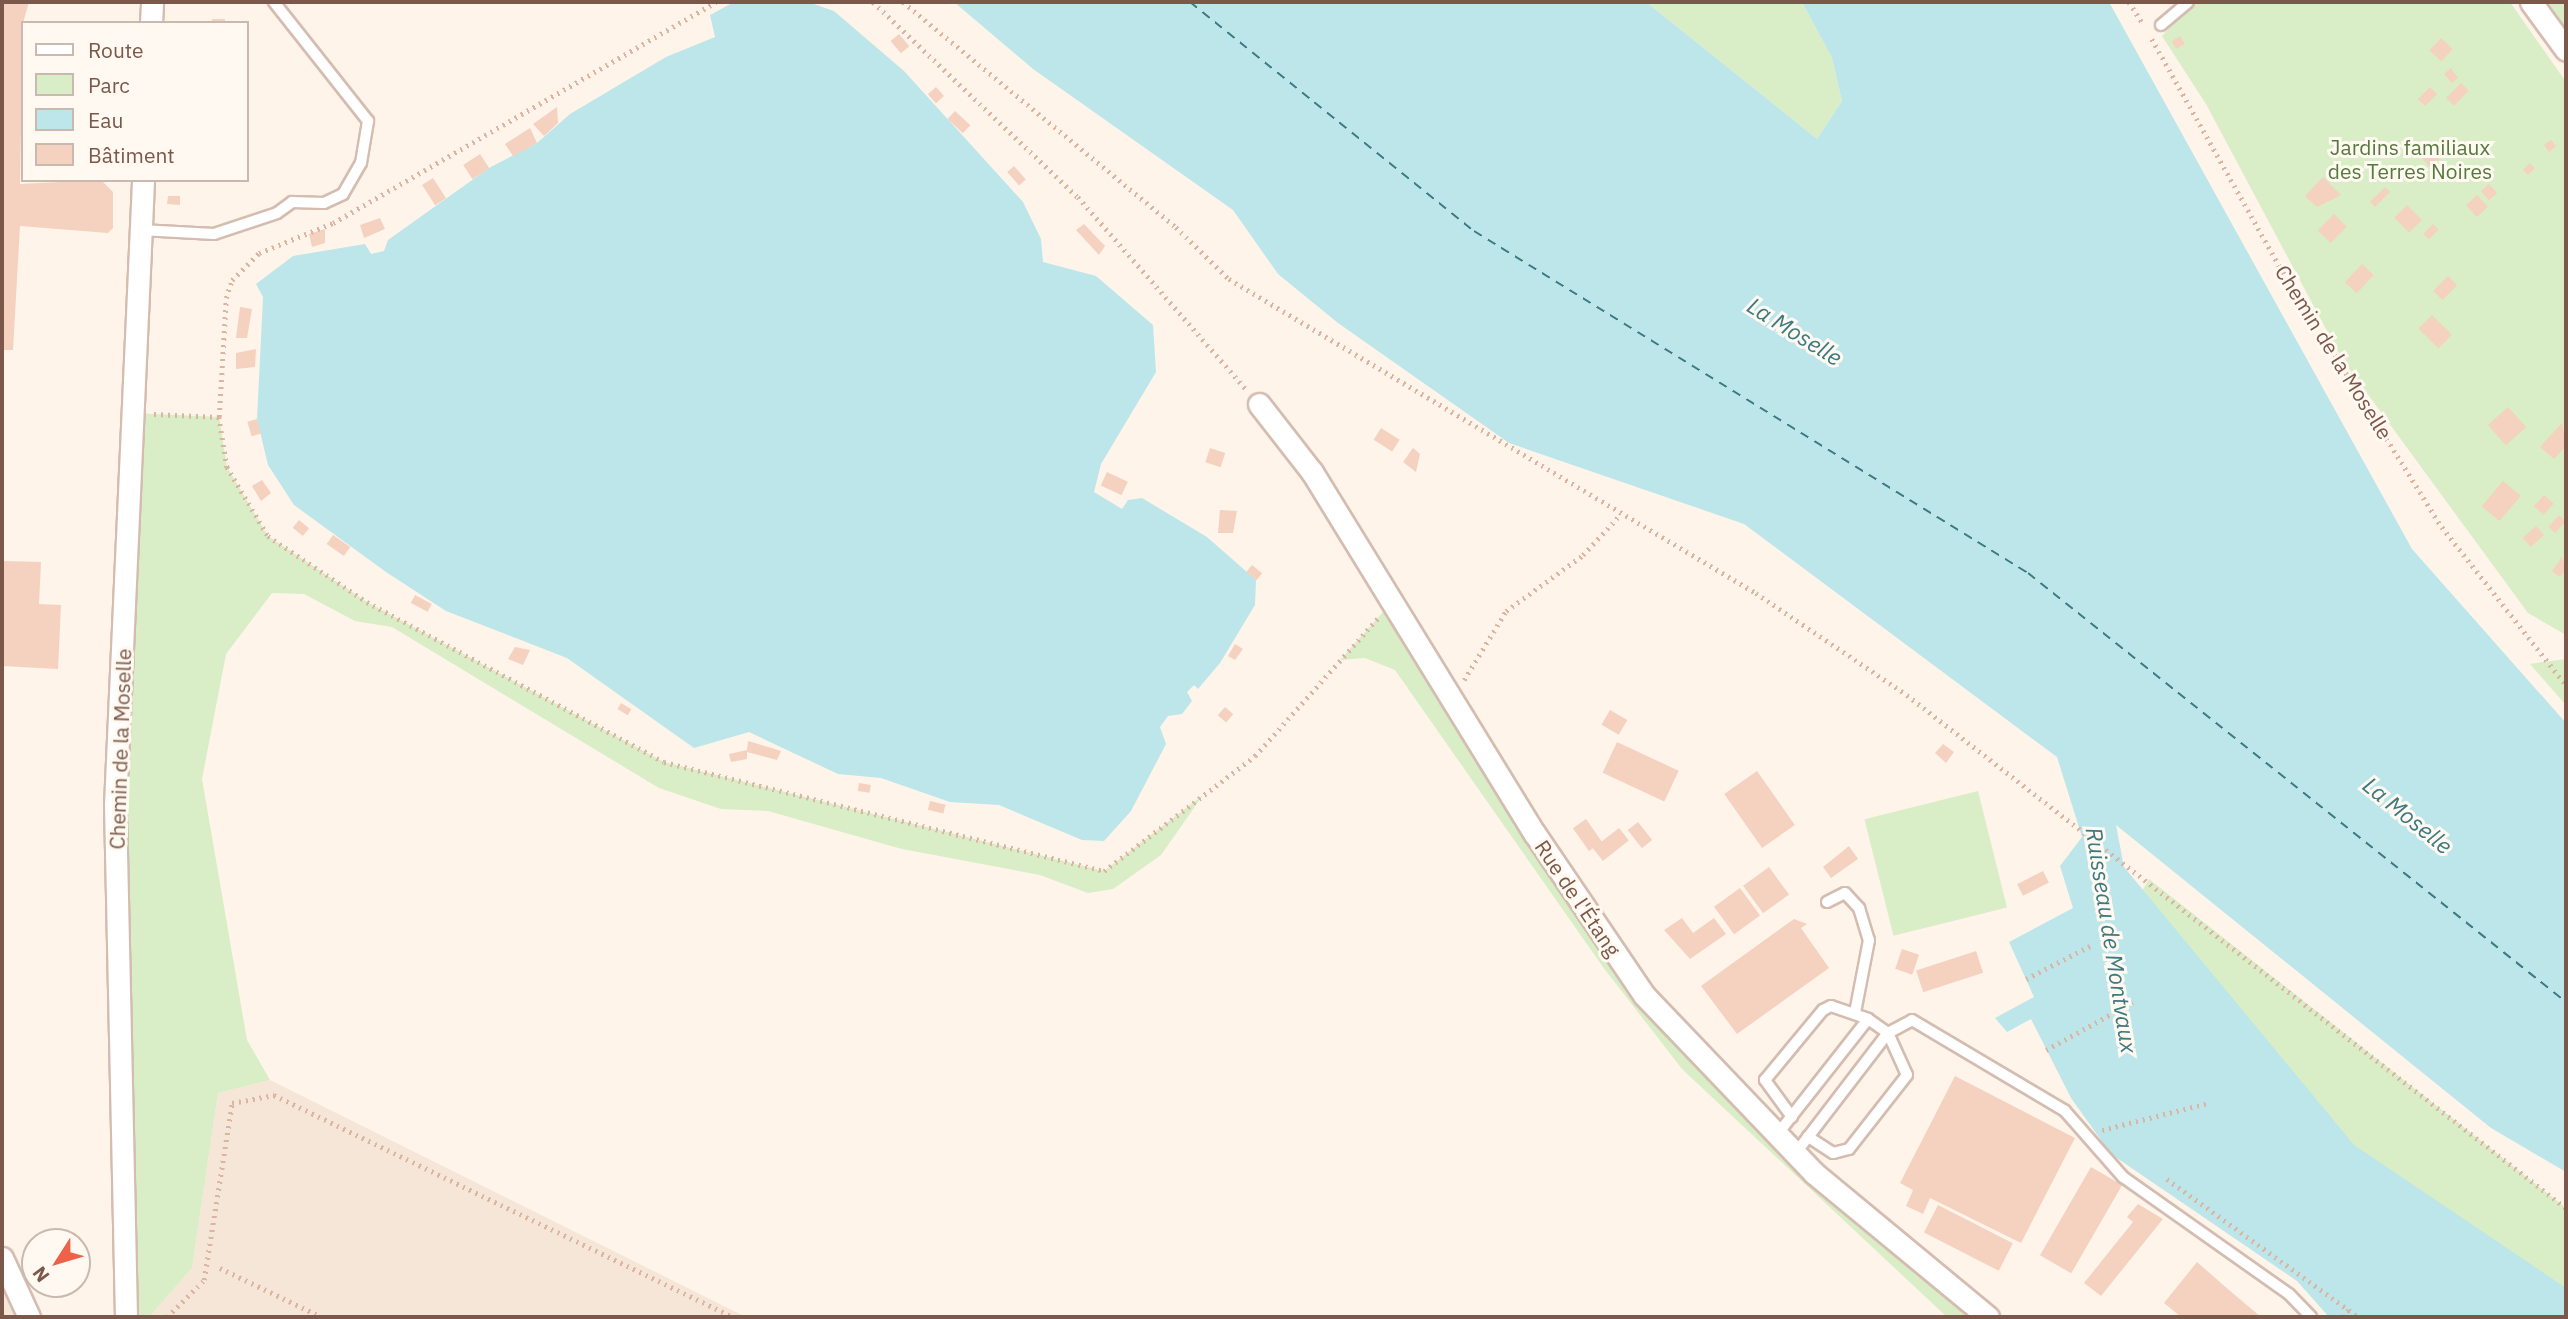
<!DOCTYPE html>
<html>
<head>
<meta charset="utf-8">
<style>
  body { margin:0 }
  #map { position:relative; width:2568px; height:1319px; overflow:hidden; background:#fef4ea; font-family:"IBM Plex Sans",sans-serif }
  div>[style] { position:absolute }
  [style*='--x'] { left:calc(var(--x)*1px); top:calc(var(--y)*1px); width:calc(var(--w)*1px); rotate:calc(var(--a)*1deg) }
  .residential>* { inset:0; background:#f6e6d7 }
  .green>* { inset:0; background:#d9edc6; transform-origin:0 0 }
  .water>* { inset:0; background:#bce6e9 }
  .ferry>* { height:2px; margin-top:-1px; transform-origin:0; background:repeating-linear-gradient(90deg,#3c7a80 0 9px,transparent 0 16px) }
  .building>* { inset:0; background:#f5d1bf; transform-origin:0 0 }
  .path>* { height:4.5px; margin-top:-2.25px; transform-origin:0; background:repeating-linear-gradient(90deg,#dbb4a2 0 2px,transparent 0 7px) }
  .roads { filter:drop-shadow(2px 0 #d4bdb0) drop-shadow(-2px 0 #d4bdb0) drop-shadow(0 2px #d4bdb0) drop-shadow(0 -2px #d4bdb0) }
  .lane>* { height:10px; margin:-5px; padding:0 5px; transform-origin:5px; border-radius:5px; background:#fff }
  .street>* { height:21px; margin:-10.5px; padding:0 10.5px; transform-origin:10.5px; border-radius:10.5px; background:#fff }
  span { translate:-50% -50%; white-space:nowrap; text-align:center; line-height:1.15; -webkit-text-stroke:6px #fff9f1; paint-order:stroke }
  .park-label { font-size:21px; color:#557a3f }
  .street-label { font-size:21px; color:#7b584a }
  .water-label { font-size:23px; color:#3c7a80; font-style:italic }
  .frame { position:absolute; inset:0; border:4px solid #7b584a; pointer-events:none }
  .legend { position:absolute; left:21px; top:21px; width:228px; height:161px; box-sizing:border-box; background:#fff9f1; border:2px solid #cab9ae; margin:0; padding:9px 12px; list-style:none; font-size:21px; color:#7b584a }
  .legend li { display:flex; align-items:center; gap:14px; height:35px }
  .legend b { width:35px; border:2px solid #cab9ae }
  .north { position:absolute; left:21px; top:1228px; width:70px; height:70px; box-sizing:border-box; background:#fff9f1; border:2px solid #cab9ae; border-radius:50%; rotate:233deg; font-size:19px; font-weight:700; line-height:28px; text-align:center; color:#7b584a }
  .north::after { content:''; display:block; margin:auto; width:24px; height:32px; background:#ed6249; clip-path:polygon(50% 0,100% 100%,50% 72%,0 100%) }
</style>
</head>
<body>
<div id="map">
  <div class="residential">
    <div style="clip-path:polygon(270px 1080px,746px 1317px,149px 1317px,192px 1268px,218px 1093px)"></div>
    <div style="clip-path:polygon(2px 1244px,35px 1317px,2px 1317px)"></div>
  </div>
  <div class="green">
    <div style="clip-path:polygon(1646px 2px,1802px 2px,1832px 58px,1842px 101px,1817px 139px)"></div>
    <div style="clip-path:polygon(2195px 2px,2510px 2px,2566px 82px,2566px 635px,2528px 613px,2342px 359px,2206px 104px,2162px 36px)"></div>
    <div style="clip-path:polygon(2534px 2px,2566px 2px,2566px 51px)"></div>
    <div style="clip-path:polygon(133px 413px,219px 417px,227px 467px,268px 536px,367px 602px,664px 762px,1104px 871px,1203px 795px,1161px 855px,1113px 889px,1088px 893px,1040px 875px,902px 849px,768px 811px,721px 809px,659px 788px,392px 627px,355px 621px,304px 594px,272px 593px,226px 654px,202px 779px,247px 1040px,270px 1080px,218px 1093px,192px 1268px,149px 1317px,126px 1317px,115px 805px)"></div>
    <div style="clip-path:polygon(1393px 601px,1644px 995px,1776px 1136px,1988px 1317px,1947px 1317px,1682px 1069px,1603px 967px,1395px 670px,1365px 658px,1340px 660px)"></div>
    <div style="clip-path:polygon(2566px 659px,2566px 705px,2530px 664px)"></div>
    <div style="left:1978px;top:791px;width:120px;height:117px;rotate:76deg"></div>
    <div style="clip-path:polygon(2149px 879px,2566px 1208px,2566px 1317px,2369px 1220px,2139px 896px)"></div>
  </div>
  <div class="water">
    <div style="clip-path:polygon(734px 2px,808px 2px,834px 11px,904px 71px,1023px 202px,1041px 239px,1043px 262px,1096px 276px,1153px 325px,1156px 372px,1101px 464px,1094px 492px,1122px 509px,1128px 500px,1142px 498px,1207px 537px,1256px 580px,1255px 605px,1220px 663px,1198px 689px,1194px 685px,1187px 692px,1192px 701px,1182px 714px,1168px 716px,1160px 727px,1166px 744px,1131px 811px,1104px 841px,1082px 840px,999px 805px,950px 802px,881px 778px,838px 774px,749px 732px,694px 748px,567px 658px,446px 611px,386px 572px,294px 505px,268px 465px,257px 419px,263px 297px,256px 284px,293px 256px,365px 244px,371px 254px,384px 251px,388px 240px,489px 168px,537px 143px,570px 114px,666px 57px,715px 37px,710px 15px)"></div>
    <div style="clip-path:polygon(954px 2px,1646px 2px,1817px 139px,1842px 101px,1832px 58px,1802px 2px,2109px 2px,2412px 549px,2566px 723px,2566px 1172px,2491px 1128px,2116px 825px,2124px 867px,2354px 1145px,2566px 1288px,2566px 1317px,2329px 1317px,2297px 1281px,2111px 1154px,2071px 1098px,2031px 1019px,2007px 1032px,1995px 1018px,2034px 997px,2009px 942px,2073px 908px,2060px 866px,2082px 837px,2057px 757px,1744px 524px,1509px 443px,1338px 323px,1278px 274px,1233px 210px,1033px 69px)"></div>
  </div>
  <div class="ferry">
    <div style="--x:1190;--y:2;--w:365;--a:38.9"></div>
    <div style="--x:1474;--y:231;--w:651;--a:31.69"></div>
    <div style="--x:2028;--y:573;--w:688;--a:38.57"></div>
  </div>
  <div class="building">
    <div style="clip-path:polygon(2px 2px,29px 2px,23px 23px,20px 184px,101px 180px,113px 192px,113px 228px,108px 233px,20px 226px,13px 350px,2px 350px)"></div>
    <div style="left:212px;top:19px;width:13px;height:4px"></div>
    <div style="left:899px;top:34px;width:16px;height:11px;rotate:50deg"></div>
    <div style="left:2180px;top:36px;width:9px;height:10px;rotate:58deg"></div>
    <div style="left:2441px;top:38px;width:16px;height:17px;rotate:43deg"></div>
    <div style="clip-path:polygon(2451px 68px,2458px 78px,2452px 83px,2444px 74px)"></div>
    <div style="left:2461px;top:83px;width:11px;height:21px;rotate:45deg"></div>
    <div style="left:936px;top:87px;width:12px;height:11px;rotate:48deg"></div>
    <div style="left:2430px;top:87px;width:10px;height:17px;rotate:45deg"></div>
    <div style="clip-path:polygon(557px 107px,558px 123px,544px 136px,533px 124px)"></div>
    <div style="left:955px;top:111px;width:21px;height:11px;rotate:43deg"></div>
    <div style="clip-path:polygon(530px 128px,537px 143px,513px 156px,505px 144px)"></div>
    <div style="clip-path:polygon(2551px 140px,2556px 146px,2549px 152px,2544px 145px)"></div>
    <div style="clip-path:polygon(2446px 144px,2451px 149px,2430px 167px,2419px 155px,2427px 148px,2434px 155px)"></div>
    <div style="left:480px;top:154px;width:17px;height:20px;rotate:57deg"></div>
    <div style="left:2530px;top:163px;width:7px;height:10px;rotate:45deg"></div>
    <div style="left:1014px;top:166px;width:18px;height:9px;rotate:49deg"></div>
    <div style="clip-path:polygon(2323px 177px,2341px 195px,2317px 207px,2305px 196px)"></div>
    <div style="left:433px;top:178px;width:24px;height:13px;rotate:57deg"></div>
    <div style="left:2489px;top:184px;width:12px;height:11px;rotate:48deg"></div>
    <div style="left:2385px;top:187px;width:7px;height:21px;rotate:45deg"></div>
    <div style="left:2477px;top:195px;width:16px;height:15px;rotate:47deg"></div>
    <div style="clip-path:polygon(168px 196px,180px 196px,180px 205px,167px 204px)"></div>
    <div style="left:2407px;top:205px;width:21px;height:18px;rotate:45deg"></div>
    <div style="left:2334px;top:214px;width:18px;height:23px;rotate:45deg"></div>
    <div style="clip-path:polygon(380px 218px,385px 229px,364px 238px,360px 225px)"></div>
    <div style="clip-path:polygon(1084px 224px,1105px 246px,1099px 255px,1076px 230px)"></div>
    <div style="left:2433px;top:224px;width:8px;height:14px;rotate:45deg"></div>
    <div style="clip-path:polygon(325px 229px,325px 243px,312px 247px,309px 234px)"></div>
    <div style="left:2362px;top:264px;width:16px;height:25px;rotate:43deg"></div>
    <div style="left:2448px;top:276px;width:13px;height:21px;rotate:45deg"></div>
    <div style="clip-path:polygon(240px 307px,252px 309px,247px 338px,236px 338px)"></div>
    <div style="left:2432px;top:315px;width:28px;height:19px;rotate:45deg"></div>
    <div style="clip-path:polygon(256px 349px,255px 367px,236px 369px,236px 353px)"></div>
    <div style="left:2508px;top:407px;width:27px;height:27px;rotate:48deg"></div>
    <div style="left:257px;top:419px;width:15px;height:10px;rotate:74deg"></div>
    <div style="clip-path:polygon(2562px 423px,2566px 446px,2554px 459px,2540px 447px)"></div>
    <div style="left:1381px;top:428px;width:22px;height:14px;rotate:32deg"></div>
    <div style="left:1210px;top:448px;width:16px;height:15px;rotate:18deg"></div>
    <div style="clip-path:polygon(1413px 448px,1420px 454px,1416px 472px,1403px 462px)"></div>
    <div style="left:1107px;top:472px;width:23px;height:15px;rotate:25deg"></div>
    <div style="clip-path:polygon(262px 480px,271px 493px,261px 501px,252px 486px)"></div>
    <div style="left:2503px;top:481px;width:23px;height:33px;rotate:40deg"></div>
    <div style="left:2544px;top:495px;width:13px;height:15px;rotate:42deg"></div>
    <div style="clip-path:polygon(1220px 510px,1237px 511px,1233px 533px,1218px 533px)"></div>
    <div style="left:2559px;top:515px;width:9px;height:16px;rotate:41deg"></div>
    <div style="left:299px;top:520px;width:13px;height:10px;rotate:39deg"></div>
    <div style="left:2536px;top:526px;width:12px;height:18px;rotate:48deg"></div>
    <div style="left:333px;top:535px;width:21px;height:11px;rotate:35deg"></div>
    <div style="clip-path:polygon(2562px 557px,2566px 569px,2560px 577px,2552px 571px)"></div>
    <div style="clip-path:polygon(2px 561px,41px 562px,39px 604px,61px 605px,58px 669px,2px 666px)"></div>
    <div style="left:1252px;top:565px;width:13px;height:9px;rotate:39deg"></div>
    <div style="left:415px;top:595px;width:19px;height:9px;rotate:28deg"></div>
    <div style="clip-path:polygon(1235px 644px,1243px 649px,1235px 660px,1228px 656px)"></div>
    <div style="clip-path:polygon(515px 647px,530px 650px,523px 665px,508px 659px)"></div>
    <div style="left:621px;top:703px;width:12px;height:7px;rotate:31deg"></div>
    <div style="left:1225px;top:707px;width:11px;height:11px;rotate:41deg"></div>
    <div style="left:1610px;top:710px;width:20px;height:17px;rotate:30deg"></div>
    <div style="clip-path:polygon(748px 741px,781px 751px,777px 760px,747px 752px,747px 759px,731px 762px,729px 754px,747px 750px)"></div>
    <div style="left:1617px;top:742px;width:68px;height:34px;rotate:25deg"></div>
    <div style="clip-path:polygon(1943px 744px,1954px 752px,1946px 763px,1935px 753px)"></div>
    <div style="left:1757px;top:771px;width:66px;height:40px;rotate:55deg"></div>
    <div style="left:859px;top:783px;width:12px;height:8px;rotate:9deg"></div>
    <div style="left:930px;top:801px;width:16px;height:9px;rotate:14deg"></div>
    <div style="left:1586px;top:819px;width:28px;height:16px;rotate:55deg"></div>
    <div style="left:1638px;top:822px;width:23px;height:13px;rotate:52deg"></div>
    <div style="left:1619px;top:828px;width:16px;height:33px;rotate:52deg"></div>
    <div style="clip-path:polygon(1849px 846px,1858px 859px,1831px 878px,1823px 867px)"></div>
    <div style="left:1769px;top:867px;width:34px;height:32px;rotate:54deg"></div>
    <div style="left:2043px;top:871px;width:13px;height:29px;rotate:63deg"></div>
    <div style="left:1740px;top:888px;width:34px;height:32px;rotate:54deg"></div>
    <div style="clip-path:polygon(1682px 918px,1693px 933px,1714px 918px,1726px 934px,1690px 959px,1664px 930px)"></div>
    <div style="clip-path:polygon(1794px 919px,1807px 924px,1801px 928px,1829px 968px,1737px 1034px,1701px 986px)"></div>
    <div style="left:1902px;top:949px;width:18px;height:21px;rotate:19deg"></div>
    <div style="left:1976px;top:951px;width:23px;height:63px;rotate:72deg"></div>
    <div style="clip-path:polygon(1955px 1076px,2075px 1138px,2021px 1243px,1930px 1198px,1923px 1214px,1906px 1206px,1913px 1190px,1900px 1183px)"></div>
    <div style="left:2091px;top:1167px;width:36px;height:102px;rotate:30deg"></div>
    <div style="clip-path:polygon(2138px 1204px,2163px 1219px,2101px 1296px,2084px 1283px,2133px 1222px,2127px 1217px)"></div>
    <div style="left:1938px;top:1205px;width:84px;height:31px;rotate:27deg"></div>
    <div style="clip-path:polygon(2197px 1262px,2229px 1290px,2261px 1317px,2181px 1317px,2164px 1303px)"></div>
  </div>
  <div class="path">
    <div style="--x:873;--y:2;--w:283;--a:43.6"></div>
    <div style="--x:1078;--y:197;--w:255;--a:48.8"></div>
    <div style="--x:903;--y:2;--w:354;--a:39.5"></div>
    <div style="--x:1176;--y:227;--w:74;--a:44.5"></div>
    <div style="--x:1229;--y:279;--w:613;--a:30.79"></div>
    <div style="--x:1756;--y:593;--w:182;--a:34"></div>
    <div style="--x:1907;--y:695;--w:835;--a:37.9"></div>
    <div style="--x:2129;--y:2;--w:27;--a:57"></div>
    <div style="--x:2152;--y:39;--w:267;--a:60.7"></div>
    <div style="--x:2283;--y:272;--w:301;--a:58.1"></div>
    <div style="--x:2442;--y:527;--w:201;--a:51.9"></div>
    <div style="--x:154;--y:414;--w:65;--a:2.6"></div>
    <div style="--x:219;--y:417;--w:119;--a:-86.6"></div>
    <div style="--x:226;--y:298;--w:19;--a:-72"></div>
    <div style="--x:232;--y:280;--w:38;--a:-45"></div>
    <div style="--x:259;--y:253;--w:80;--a:-22.1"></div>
    <div style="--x:333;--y:223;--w:442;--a:-30"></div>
    <div style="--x:219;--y:417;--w:51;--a:80.9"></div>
    <div style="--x:227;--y:467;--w:80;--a:59.3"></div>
    <div style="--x:268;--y:536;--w:119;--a:33.7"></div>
    <div style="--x:367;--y:602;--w:337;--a:28.3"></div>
    <div style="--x:664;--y:762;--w:453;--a:13.9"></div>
    <div style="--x:1104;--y:871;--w:190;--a:-37.3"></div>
    <div style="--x:1255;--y:756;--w:185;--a:-48.3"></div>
    <div style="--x:1464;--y:680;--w:81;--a:-58.7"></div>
    <div style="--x:1506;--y:611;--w:95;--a:-36"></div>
    <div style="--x:1583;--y:555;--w:53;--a:-47.3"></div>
    <div style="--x:2026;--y:979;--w:72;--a:-27.3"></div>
    <div style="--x:2046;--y:1050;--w:99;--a:-28.9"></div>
    <div style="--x:2102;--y:1130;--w:109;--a:-14.3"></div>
    <div style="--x:2167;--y:1179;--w:236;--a:35.8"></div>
    <div style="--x:220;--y:1268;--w:113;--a:25.7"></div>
    <div style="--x:167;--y:1317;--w:52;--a:-45"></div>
    <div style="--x:204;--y:1280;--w:179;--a:-81"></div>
    <div style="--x:232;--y:1103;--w:43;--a:-10.8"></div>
    <div style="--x:274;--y:1095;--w:510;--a:25.81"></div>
    <div style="--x:2343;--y:1317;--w:9;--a:-54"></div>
  </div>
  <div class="roads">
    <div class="lane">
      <div style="--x:2161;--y:25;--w:35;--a:-40"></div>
      <div style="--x:141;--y:230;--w:73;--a:3.1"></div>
      <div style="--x:214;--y:234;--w:66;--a:-18.4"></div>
      <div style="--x:277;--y:213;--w:19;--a:-36"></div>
      <div style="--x:292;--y:202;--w:32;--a:2"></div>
      <div style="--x:324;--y:203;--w:21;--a:-25"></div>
      <div style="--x:343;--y:194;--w:36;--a:-60"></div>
      <div style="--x:361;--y:163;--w:43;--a:-80.5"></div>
      <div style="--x:368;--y:121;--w:152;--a:-128.3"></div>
      <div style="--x:1827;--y:902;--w:20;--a:-27"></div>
      <div style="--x:1845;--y:893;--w:21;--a:47"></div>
      <div style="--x:1859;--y:908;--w:34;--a:73"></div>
      <div style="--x:1869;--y:940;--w:74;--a:100.9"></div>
      <div style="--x:1792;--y:1117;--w:46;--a:-126.1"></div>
      <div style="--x:1765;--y:1080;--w:91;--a:-50.4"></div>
      <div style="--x:1823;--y:1010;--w:9;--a:-27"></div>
      <div style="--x:1831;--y:1006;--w:39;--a:19"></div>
      <div style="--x:1776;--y:1136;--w:149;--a:-51.8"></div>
      <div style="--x:1868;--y:1019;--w:24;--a:35"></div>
      <div style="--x:1888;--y:1033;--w:27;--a:-28"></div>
      <div style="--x:1912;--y:1020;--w:178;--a:30.7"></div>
      <div style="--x:2065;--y:1111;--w:88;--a:48.7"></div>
      <div style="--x:2123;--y:1177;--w:203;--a:35.2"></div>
      <div style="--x:2289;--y:1294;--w:32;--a:46"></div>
      <div style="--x:1795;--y:1154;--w:153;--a:-52.5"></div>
      <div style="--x:1888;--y:1033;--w:46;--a:65.7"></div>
      <div style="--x:1907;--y:1075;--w:94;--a:128.1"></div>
      <div style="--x:1849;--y:1149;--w:16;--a:166"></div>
      <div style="--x:1833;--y:1153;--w:30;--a:-147"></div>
    </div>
    <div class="street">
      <div style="--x:2531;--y:2;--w:59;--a:53.9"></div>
      <div style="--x:151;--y:23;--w:21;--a:-87"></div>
      <div style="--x:1259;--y:404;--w:86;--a:52.1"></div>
      <div style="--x:1312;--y:472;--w:425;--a:58.4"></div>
      <div style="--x:1535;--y:834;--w:194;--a:55.9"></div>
      <div style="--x:1644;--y:995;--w:246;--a:46.3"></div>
      <div style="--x:1814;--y:1173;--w:226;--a:39.6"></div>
      <div style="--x:2;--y:1258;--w:65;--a:65.4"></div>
      <div style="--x:126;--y:1317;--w:512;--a:-91.23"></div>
      <div style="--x:115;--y:805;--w:626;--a:-87.43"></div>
    </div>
  </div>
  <div class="park-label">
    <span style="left:2410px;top:159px">Jardins familiaux<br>des Terres Noires</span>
  </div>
  <div class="street-label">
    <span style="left:2334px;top:352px;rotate:58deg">Chemin de la Moselle</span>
    <span style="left:120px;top:749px;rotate:-88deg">Chemin de la Moselle</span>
    <span style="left:1578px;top:898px;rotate:56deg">Rue de l'Étang</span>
  </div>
  <div class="water-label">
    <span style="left:1795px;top:331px;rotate:32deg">La Moselle</span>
    <span style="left:2408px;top:815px;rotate:39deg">La Moselle</span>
    <span style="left:2112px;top:940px;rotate:81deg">Ruisseau de Montvaux</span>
  </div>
  <div class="frame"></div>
  <ul class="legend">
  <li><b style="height:9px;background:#fff"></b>Route</li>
  <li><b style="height:19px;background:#d9edc6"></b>Parc</li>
  <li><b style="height:19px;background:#bce6e9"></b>Eau</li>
  <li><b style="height:19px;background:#f5d1bf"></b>Bâtiment</li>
  </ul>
  <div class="north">N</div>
</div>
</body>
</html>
